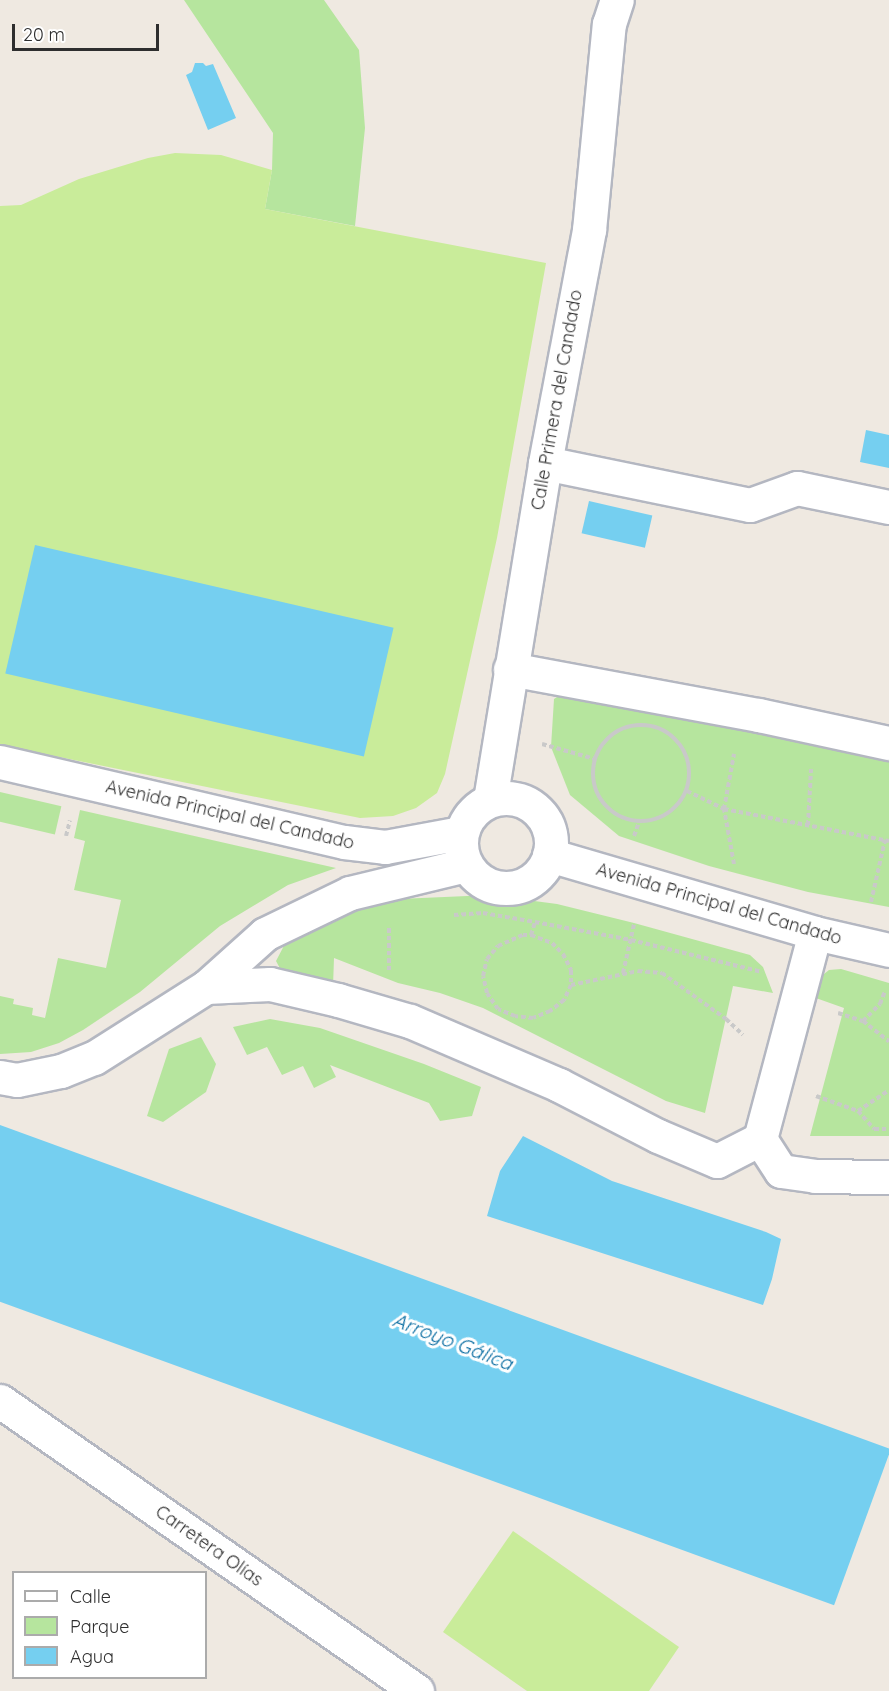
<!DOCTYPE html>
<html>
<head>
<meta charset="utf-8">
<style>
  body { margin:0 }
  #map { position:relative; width:889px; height:1691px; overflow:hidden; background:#efe9e1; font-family:Quicksand,sans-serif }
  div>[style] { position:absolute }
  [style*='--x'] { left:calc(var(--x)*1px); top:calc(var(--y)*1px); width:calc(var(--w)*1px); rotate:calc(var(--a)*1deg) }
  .green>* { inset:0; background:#b6e59e; transform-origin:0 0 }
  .pitch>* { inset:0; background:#c9ec9a }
  .water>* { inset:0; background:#75cff0; transform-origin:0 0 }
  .path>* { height:4px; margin-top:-2px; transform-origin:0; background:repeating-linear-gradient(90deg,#c9c9c9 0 4.5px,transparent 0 7.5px) }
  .path>.ring { margin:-2px; padding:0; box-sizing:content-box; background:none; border:4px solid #c9c9c9; border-radius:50% }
  .roads { filter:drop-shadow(2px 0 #b4b7c1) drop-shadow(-2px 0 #b4b7c1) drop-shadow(0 2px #b4b7c1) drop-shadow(0 -2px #b4b7c1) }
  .street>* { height:33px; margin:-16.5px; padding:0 16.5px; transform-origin:16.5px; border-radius:16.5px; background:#fff }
  .street>.ring { margin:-16.5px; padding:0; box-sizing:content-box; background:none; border:33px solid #fff; border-radius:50% }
  .secondary>* { height:33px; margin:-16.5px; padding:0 16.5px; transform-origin:16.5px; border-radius:16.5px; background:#fff }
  span { translate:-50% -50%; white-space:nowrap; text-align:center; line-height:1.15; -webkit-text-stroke:6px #fff; paint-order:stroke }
  .street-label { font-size:18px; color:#2e2e2e }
  .water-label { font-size:20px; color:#0d6fa3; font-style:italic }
  .legend { position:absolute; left:12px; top:1571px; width:195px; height:108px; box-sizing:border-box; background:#fff; border:2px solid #ababab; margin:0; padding:8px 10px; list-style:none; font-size:18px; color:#2e2e2e }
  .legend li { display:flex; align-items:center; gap:12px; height:30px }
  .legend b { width:30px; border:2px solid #ababab }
  .scale { position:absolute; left:12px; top:24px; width:147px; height:27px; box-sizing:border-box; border:3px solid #2e2e2e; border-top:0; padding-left:8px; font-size:18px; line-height:21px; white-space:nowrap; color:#2e2e2e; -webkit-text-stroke:4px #fff; paint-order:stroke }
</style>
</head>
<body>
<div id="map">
  <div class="green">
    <div style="clip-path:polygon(184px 0,324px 0,359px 50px,365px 128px,355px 226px,265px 209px,272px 170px,273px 133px)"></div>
    <div style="clip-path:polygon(566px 691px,889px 759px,889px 907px,808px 892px,709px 866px,619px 836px,570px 795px,551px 747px,554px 699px)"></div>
    <div style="left:0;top:792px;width:63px;height:29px;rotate:13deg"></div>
    <div style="clip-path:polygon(80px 810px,336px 868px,288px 885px,220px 926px,140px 992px,83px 1030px,59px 1043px,31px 1052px,0 1054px,0 996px,14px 999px,13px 1004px,33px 1008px,32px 1015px,45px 1018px,58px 958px,106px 968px,121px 900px,74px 890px,85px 841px,74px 838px)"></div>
    <div style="clip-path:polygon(490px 895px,557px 904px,634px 923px,750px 955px,763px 967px,773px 993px,733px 986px,705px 1113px,666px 1101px,483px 1008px,440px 993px,398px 983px,334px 958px,333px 987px,283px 974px,276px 961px,288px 938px,310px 926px,354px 911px,399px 899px)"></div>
    <div style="clip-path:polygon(841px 969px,889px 983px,889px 1136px,810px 1136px,844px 1008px,813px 997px,819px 978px,829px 970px)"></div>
    <div style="clip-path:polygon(270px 1019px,320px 1028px,424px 1064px,481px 1087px,472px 1116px,440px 1121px,429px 1103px,330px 1065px,336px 1077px,314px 1088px,303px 1066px,282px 1075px,267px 1047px,247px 1055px,233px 1027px)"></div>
    <div style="clip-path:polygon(201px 1037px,216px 1064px,206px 1092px,163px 1122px,147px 1116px,169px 1049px)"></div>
  </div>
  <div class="pitch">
    <div style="clip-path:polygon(175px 153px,221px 155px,272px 170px,265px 209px,546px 263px,497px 538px,445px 774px,437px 793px,416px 808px,393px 816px,360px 818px,0 745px,0 206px,21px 205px,79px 179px,148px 158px)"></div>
    <div style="clip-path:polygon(513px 1531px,679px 1647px,649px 1691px,527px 1691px,443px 1632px)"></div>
  </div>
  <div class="water">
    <div style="clip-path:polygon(195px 63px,203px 63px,206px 66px,213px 64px,236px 118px,208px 130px,186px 75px,192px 72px)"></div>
    <div style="clip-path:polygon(866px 430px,889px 435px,889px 468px,860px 462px)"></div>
    <div style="left:589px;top:501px;width:65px;height:33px;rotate:13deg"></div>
    <div style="left:35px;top:545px;width:368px;height:132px;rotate:13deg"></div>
    <div style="left:0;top:1125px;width:948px;height:166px;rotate:20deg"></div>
    <div style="clip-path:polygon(523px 1136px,612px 1181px,766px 1232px,781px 1239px,772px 1279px,763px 1305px,487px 1216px,500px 1171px)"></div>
  </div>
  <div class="path">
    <div class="ring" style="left:593px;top:725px;width:92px;height:92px"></div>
    <div style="--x:542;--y:744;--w:55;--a:15.8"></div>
    <div style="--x:687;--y:791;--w:41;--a:25.9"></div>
    <div style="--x:724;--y:809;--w:168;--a:11"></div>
    <div style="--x:808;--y:825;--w:56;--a:-86.9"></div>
    <div style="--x:66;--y:836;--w:16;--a:-76"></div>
    <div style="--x:634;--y:836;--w:15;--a:-70"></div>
    <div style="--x:734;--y:864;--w:56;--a:-100.3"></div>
    <div style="--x:724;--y:809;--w:56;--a:-79.7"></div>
    <div style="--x:871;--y:902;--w:64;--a:-77.3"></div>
    <div style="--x:454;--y:915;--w:29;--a:-4"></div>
    <div style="--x:483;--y:913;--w:53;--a:9.8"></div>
    <div style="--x:535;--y:922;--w:98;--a:10.6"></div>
    <div style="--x:631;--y:940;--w:135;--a:13.7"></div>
    <div style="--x:389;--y:928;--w:44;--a:90"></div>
    <div style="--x:523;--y:935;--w:8;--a:0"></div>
    <div style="--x:531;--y:935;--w:22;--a:21"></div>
    <div style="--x:552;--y:943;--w:16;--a:45"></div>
    <div style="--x:563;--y:954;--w:18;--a:63"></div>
    <div style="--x:571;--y:970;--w:15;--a:90"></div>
    <div style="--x:571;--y:985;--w:17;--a:115"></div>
    <div style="--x:564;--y:1000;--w:18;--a:142"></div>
    <div style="--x:550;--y:1011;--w:18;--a:158"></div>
    <div style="--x:533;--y:1018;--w:18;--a:-174"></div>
    <div style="--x:515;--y:1016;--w:18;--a:-158"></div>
    <div style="--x:498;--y:1009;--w:19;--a:-125"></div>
    <div style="--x:487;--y:993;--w:17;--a:-103"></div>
    <div style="--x:483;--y:976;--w:17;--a:-77"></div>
    <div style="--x:487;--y:959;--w:17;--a:-50"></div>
    <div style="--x:498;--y:946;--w:27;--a:-24"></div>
    <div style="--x:531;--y:935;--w:14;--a:-73"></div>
    <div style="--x:623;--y:973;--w:50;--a:-77.3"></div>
    <div style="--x:571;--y:985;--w:68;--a:-11.8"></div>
    <div style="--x:638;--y:971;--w:24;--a:5"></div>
    <div style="--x:662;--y:973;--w:79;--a:35.7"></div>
    <div style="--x:726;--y:1019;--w:23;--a:43"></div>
    <div style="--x:838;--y:1013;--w:26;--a:18"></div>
    <div style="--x:863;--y:1021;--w:33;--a:38"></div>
    <div style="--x:863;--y:1021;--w:24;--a:-45"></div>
    <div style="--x:880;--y:1004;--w:14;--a:-69"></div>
    <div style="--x:816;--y:1096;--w:45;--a:19.7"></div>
    <div style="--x:858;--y:1111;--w:24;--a:48"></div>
    <div style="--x:874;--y:1129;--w:15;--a:0"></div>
    <div style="--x:858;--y:1111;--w:37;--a:-34"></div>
  </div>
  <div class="roads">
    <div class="street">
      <div style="--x:545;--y:463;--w:209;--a:11.6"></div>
      <div style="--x:750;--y:505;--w:50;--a:-19.9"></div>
      <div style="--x:797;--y:488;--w:94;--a:11.7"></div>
      <div style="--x:510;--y:669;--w:253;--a:10.5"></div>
      <div style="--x:759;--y:715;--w:133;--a:12.2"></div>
      <div style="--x:0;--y:762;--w:353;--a:13.1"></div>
      <div style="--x:344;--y:842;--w:41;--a:7"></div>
      <div style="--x:385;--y:847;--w:77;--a:-10.4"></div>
      <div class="ring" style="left:461px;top:798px;width:57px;height:57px"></div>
      <div style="--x:490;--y:800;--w:341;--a:-80.7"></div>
      <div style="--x:545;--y:463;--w:237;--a:-79.3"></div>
      <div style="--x:589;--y:230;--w:207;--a:-84.5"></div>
      <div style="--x:609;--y:24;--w:25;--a:-72"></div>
      <div style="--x:549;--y:855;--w:277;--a:16.3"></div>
      <div style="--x:815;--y:933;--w:76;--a:12.9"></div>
      <div style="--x:206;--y:987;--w:64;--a:-2.7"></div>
      <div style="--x:270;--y:984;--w:70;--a:13.2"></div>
      <div style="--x:338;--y:1000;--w:75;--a:16.3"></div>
      <div style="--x:410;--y:1021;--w:162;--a:23.2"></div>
      <div style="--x:559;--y:1085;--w:111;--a:27.3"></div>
      <div style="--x:658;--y:1136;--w:64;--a:23"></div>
      <div style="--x:717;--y:1161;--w:48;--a:-27.1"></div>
      <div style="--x:760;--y:1139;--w:213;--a:-75.1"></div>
      <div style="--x:0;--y:1077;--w:17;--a:10"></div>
      <div style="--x:17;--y:1080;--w:45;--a:-11.6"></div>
      <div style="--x:61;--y:1071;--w:35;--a:-22"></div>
      <div style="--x:94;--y:1058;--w:133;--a:-32.4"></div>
      <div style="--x:206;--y:987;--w:79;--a:-41.9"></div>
      <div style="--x:265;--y:934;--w:94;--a:-25.8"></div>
      <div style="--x:350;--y:893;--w:119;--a:-13.6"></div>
      <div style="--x:760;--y:1139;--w:38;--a:57"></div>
      <div style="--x:781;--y:1171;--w:34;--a:8"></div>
      <div style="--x:815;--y:1176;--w:74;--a:0.8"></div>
    </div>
    <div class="secondary">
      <div style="--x:0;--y:1401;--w:508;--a:34.82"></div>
    </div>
  </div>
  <div class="street-label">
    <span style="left:557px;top:400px;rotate:-80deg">Calle Primera del Candado</span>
    <span style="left:230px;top:815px;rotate:13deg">Avenida Principal del Candado</span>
    <span style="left:719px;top:904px;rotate:16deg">Avenida Principal del Candado</span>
    <span style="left:209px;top:1546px;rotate:35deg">Carretera Olías</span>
  </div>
  <div class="water-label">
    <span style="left:453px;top:1341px;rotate:21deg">Arroyo Gálica</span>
  </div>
  <ul class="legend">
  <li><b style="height:8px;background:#fff"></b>Calle</li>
  <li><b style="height:16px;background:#b6e59e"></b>Parque</li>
  <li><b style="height:16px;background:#75cff0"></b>Agua</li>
  </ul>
  <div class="scale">20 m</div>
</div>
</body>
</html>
